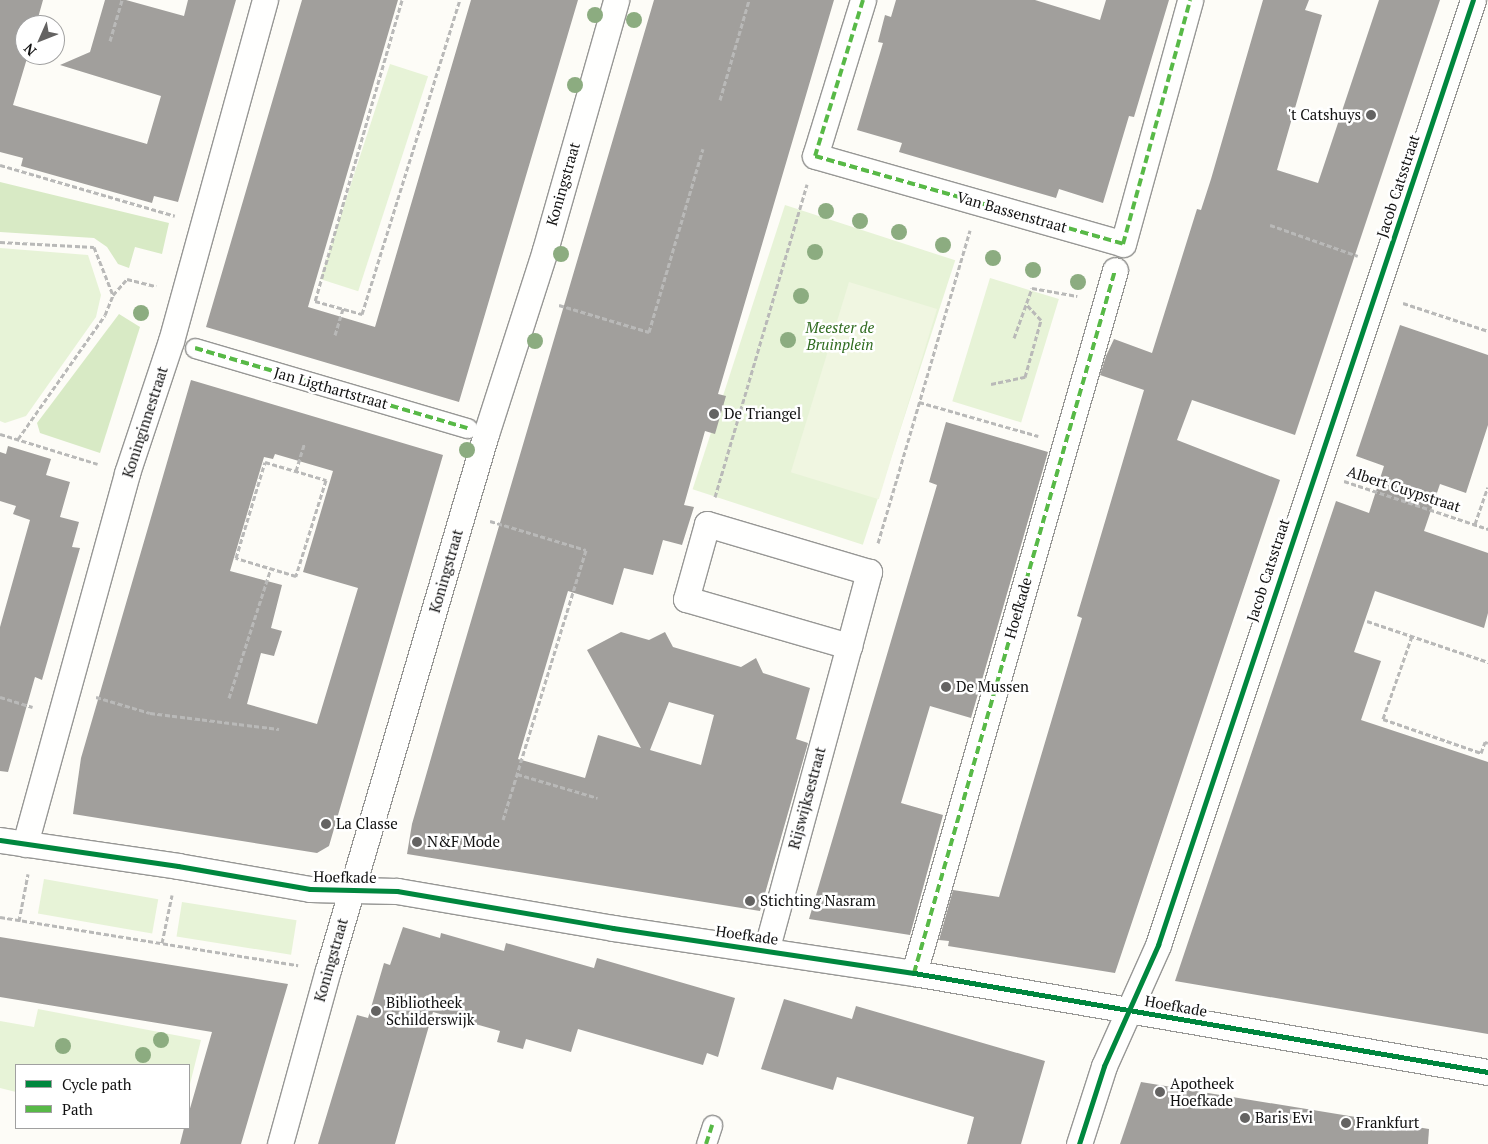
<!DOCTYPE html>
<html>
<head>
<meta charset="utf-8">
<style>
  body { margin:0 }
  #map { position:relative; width:1488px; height:1144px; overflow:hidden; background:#fdfcf7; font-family:"PT Serif",serif }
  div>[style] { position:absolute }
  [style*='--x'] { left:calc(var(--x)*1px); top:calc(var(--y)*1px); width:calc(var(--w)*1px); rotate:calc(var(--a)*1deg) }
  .green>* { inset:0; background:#e7f3d7; transform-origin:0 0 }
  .forest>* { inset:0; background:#d8eac5 }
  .pitch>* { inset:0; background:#f0f6e1; transform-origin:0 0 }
  .building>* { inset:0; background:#a19f9c }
  .path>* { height:3px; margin-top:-1.5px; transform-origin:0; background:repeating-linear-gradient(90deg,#b9b9b8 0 5px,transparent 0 7.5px) }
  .roads { filter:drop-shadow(1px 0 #979795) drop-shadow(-1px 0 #979795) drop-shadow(0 1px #979795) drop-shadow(0 -1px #979795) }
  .pedestrian>* { height:19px; margin:-9.5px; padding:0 9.5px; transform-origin:9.5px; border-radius:9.5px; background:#fffffe }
  .minor>* { height:25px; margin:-12.5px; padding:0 12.5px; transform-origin:12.5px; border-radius:12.5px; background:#fffffe }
  .quiet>* { height:4px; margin-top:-2px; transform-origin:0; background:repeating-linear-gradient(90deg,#58b947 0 8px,transparent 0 12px) }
  .cycleway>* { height:5px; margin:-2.5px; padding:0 2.5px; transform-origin:2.5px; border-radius:2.5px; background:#00873e }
  .trees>* { width:16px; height:16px; margin:-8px; border-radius:50%; background:#8cac80 }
  .dots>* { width:14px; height:14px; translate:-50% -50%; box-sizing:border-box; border:2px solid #fff; border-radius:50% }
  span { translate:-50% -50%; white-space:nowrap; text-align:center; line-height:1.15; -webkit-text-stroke:5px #fff; paint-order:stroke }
  .poi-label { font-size:15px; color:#111 }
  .right { translate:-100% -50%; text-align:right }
  .left { translate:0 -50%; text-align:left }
  .street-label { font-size:15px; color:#111 }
  .park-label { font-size:15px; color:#2f6b1f; font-style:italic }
  .legend { position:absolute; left:15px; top:1064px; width:175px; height:65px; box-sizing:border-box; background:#fff; border:1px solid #a0a0a0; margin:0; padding:6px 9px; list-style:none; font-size:15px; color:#111 }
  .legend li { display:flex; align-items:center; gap:10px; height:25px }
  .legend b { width:25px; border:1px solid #a0a0a0 }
  .north { position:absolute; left:15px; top:15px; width:50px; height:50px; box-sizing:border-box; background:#fff; border:1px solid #a0a0a0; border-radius:50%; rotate:226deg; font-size:14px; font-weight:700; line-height:20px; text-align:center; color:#111 }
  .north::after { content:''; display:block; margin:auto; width:18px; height:22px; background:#646362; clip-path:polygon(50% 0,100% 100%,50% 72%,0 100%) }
</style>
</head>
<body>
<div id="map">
  <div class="green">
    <div style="left:390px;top:64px;width:40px;height:226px;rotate:18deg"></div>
    <div style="left:785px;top:205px;width:179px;height:299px;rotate:18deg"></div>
    <div style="clip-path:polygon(0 248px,88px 255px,101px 295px,96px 317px,26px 416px,5px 423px,0 421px)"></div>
    <div style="left:990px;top:278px;width:72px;height:129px;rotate:17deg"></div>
    <div style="left:44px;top:879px;width:116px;height:35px;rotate:10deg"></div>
    <div style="left:182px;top:902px;width:116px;height:35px;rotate:9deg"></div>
    <div style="clip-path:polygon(38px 1009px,201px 1040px,189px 1088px,189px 1065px,16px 1065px,16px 1092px,0 1088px,0 1021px,34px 1027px)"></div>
  </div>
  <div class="forest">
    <div style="clip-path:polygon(0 182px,169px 223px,162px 254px,135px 247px,129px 268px,118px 264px,107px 247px,94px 238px,0 232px)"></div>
    <div style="clip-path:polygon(119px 314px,140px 327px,100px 453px,40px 433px,37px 423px)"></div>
  </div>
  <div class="pitch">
    <div style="left:849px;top:282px;width:92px;height:199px;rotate:17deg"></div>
  </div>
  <div class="building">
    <div style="clip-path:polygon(0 0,43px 0,36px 25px,25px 25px,25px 55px,28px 55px,13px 105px,147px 144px,161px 96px,60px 65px,90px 52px,105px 0,126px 0,184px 16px,188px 0,236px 0,178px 202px,154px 196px,152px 203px,21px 166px,23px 158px,0 152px)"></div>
    <div style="clip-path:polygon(302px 0,398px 0,308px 307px,375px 327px,471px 0,578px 0,459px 402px,206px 327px)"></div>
    <div style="clip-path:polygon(evenodd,654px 0,834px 0,718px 394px,726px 396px,715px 434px,705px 431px,684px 505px,694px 507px,682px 545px,663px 540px,653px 575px,624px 568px,613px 605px,568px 591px,518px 759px,585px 778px,598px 735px,641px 748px,587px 650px,621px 632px,649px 640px,665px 632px,673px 647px,741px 667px,756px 658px,763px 673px,810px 688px,796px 739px,808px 743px,760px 911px,407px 854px,412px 824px,446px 706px,654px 0,669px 702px,714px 715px,701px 765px,650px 750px,669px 702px)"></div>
    <div style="clip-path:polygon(896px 0,1035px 0,1100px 20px,1106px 0,1169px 0,1134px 117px,1129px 116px,1103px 203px,1059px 189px,1056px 198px,1018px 187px,899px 152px,902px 143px,857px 130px,883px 43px,878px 42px,885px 15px,891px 17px)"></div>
    <div style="clip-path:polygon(1263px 0,1309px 0,1305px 10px,1322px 15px,1277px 170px,1318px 183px,1379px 0,1440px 0,1295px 435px,1192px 400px,1177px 440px,1280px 480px,1115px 973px,948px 946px,949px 941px,939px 940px,953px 890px,999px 897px,1082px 618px,1077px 616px,1144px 390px,1100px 375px,1106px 356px,1114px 339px,1152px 353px,1197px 209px,1201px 210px,1211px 179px)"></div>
    <div style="clip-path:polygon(1400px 325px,1488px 355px,1488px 425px,1466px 493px,1440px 484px,1424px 531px,1488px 553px,1488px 613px,1484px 628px,1375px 591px,1354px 652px,1381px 661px,1361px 720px,1488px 762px,1488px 1034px,1175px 981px,1336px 501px,1369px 513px,1384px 466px,1356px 456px)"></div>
    <div style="clip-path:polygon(evenodd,191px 380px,443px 455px,329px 846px,317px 853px,73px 814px,81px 758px,191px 380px,275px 454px,333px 471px,303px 572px,358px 588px,317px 724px,247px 704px,261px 653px,274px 656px,282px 631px,271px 628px,282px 585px,230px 571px,264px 457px,273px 459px,275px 454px)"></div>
    <div style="clip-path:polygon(946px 422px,1048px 452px,971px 718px,930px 706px,901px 803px,943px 815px,910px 935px,809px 919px,937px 485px,929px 482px)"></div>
    <div style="clip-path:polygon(8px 446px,51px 459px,46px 475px,70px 482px,60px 517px,79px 522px,72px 547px,80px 548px,42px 680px,35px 677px,8px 772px,0 771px,0 627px,30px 520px,13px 514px,16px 506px,0 501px,0 452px,6px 454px)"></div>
    <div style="clip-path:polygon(403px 927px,440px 938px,441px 933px,504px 951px,506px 943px,594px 968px,597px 958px,735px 998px,718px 1057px,707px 1053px,703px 1065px,578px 1029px,571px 1052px,526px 1039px,523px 1049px,497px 1042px,500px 1031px,433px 1012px,395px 1144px,318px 1144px,357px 1015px,368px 1018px,384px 963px,390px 965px)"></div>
    <div style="clip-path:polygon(0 937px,288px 984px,241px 1144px,180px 1144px,184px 1128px,189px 1128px,189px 1112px,212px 1032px,0 997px)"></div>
    <div style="clip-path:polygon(784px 999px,852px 1019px,856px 1006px,1045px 1061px,1021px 1144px,967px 1144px,974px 1117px,837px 1077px,833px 1090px,761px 1069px)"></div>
    <div style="clip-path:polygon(1141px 1082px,1429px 1129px,1428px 1144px,1120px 1144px)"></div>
  </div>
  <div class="path">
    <div style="--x:402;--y:0;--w:313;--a:106.1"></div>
    <div style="--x:315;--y:301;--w:49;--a:15.5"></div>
    <div style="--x:362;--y:314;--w:329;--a:-72.7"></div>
    <div style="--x:110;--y:41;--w:43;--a:-73.7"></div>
    <div style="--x:720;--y:100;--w:104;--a:-73.8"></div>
    <div style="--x:0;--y:165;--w:182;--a:16.2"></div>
    <div style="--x:1270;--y:225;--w:93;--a:19.4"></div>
    <div style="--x:0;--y:242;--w:94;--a:3"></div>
    <div style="--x:94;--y:247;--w:52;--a:68.4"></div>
    <div style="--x:113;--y:295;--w:21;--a:-49"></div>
    <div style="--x:127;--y:279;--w:30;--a:14"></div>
    <div style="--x:1403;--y:303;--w:89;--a:18.2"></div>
    <div style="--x:559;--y:305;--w:94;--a:16.7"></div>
    <div style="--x:649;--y:332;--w:191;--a:-73.6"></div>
    <div style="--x:335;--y:335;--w:28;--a:-73"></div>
    <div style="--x:1014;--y:338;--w:53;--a:-70.2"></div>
    <div style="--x:1032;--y:288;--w:46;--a:10.1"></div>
    <div style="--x:991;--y:384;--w:35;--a:-12"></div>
    <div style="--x:1025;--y:377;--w:59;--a:-74.3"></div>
    <div style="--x:1041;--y:320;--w:21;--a:-133"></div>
    <div style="--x:919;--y:402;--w:124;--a:15.9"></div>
    <div style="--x:0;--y:434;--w:102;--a:17"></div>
    <div style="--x:18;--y:439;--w:151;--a:-54.9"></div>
    <div style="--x:105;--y:315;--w:22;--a:-68"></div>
    <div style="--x:265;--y:462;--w:64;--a:16.4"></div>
    <div style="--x:326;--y:480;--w:101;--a:107.4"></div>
    <div style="--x:296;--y:576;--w:63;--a:-163.3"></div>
    <div style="--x:236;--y:558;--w:100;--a:-73.2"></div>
    <div style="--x:296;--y:471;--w:28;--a:-73"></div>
    <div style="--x:1344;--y:481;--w:152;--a:18.4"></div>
    <div style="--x:715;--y:497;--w:326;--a:-73.6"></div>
    <div style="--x:490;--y:521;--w:100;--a:16.8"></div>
    <div style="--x:586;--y:550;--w:282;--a:107.1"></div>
    <div style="--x:1475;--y:524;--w:39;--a:-71"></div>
    <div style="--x:878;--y:543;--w:326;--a:-73.6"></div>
    <div style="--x:1367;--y:621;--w:128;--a:18.7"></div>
    <div style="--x:1412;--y:636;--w:88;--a:109.3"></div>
    <div style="--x:1383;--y:719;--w:104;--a:19.1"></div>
    <div style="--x:1481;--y:753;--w:12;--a:-70"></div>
    <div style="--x:1485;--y:742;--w:3;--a:18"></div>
    <div style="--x:0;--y:697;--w:34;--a:17"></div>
    <div style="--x:96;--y:697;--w:56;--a:16.5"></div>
    <div style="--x:150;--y:713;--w:130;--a:7.1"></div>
    <div style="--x:229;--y:698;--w:137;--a:-72.1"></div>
    <div style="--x:517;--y:774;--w:84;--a:16.5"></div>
    <div style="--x:0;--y:917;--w:302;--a:9.2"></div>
    <div style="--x:19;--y:921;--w:48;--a:-79.2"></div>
    <div style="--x:162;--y:943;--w:49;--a:-78.2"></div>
  </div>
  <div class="roads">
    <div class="pedestrian">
      <div style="--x:195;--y:348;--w:284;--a:16.4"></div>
      <div style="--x:706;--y:1144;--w:20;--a:-72"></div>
    </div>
    <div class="minor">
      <div style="--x:863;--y:0;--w:163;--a:107.1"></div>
      <div style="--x:815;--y:156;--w:320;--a:15.9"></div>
      <div style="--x:1123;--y:244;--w:253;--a:-74.6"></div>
      <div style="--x:0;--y:840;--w:180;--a:8.3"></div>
      <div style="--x:178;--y:866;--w:134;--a:9.9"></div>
      <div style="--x:310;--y:889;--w:87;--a:1.3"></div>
      <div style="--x:397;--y:891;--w:219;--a:9.7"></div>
      <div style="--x:613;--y:928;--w:304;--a:8.5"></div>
      <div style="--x:914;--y:973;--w:582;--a:9.79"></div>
      <div style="--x:25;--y:844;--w:385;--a:-74.6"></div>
      <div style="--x:127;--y:473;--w:139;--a:-71.6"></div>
      <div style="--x:171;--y:341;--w:354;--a:-74.6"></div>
      <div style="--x:766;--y:951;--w:316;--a:-74.8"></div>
      <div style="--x:849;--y:646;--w:77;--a:-74.9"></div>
      <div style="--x:869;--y:572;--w:169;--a:-163.5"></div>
      <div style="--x:707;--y:524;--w:78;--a:105.6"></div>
      <div style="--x:686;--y:599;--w:170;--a:16.1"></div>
      <div style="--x:914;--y:973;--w:731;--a:-74.04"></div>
      <div style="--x:280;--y:1144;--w:180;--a:-74.6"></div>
      <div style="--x:328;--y:970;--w:559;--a:-73.58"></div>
      <div style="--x:486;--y:434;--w:193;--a:-72.2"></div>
      <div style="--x:545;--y:250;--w:260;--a:-74.1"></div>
      <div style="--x:1079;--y:1144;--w:82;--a:-72.2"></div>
      <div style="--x:1104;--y:1066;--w:133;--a:-65.9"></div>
      <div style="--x:1158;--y:945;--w:996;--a:-71.57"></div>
    </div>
  </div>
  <div class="quiet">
    <div style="--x:863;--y:0;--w:163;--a:107.1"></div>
    <div style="--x:815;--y:156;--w:320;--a:15.9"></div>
    <div style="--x:1123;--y:244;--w:253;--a:-74.6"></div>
    <div style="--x:195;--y:348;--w:284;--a:16.4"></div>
    <div style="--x:914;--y:973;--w:731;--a:-74.04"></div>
    <div style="--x:706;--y:1144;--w:20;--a:-72"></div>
  </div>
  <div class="cycleway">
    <div style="--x:0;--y:840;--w:180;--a:8.3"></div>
    <div style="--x:178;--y:866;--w:134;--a:9.9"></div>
    <div style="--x:310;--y:889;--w:87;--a:1.3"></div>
    <div style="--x:397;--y:891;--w:219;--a:9.7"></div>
    <div style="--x:613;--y:928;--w:304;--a:8.5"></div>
    <div style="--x:914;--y:973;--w:582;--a:9.79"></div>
    <div style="--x:1079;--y:1144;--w:82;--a:-72.2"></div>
    <div style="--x:1104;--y:1066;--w:133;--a:-65.9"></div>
    <div style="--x:1158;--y:945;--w:996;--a:-71.57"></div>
  </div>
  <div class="trees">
    <div style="left:595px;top:15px"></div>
    <div style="left:634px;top:20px"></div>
    <div style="left:575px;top:85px"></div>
    <div style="left:826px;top:211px"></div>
    <div style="left:860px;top:221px"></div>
    <div style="left:899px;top:232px"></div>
    <div style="left:943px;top:245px"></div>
    <div style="left:815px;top:252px"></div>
    <div style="left:561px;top:254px"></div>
    <div style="left:993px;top:258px"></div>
    <div style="left:1033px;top:270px"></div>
    <div style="left:1078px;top:282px"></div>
    <div style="left:801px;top:296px"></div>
    <div style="left:141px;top:313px"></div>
    <div style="left:788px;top:340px"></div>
    <div style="left:535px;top:341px"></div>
    <div style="left:467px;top:450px"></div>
    <div style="left:161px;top:1040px"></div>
    <div style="left:63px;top:1046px"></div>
    <div style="left:143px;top:1055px"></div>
  </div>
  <div class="dots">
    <div style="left:1371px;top:115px;background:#646362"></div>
    <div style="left:714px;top:414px;background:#646362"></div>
    <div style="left:946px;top:687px;background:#646362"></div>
    <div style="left:326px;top:824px;background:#646362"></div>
    <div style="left:417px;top:842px;background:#646362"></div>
    <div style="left:750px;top:901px;background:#646362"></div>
    <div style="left:376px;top:1011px;background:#646362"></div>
    <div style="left:1160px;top:1092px;background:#646362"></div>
    <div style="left:1245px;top:1118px;background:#646362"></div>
    <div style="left:1346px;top:1123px;background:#646362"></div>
  </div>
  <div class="poi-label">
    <span class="right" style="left:1361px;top:115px">'t Catshuys</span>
    <span class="left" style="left:724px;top:414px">De Triangel</span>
    <span class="left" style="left:956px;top:687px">De Mussen</span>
    <span class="left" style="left:336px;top:824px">La Classe</span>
    <span class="left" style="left:427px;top:842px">N&amp;F Mode</span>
    <span class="left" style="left:760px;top:901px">Stichting Nasram</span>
    <span class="left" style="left:386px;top:1011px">Bibliotheek<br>Schilderswijk</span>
    <span class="left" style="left:1170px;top:1092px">Apotheek<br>Hoefkade</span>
    <span class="left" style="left:1255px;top:1118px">Baris Evi</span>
    <span class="left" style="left:1356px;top:1123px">Frankfurt</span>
  </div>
  <div class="street-label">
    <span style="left:563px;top:184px;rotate:-74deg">Koningstraat</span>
    <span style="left:1398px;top:186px;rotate:-72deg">Jacob Catsstraat</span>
    <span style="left:1012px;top:212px;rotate:16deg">Van Bassenstraat</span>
    <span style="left:331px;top:388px;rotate:16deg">Jan Ligthartstraat</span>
    <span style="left:145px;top:422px;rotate:-72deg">Koninginnestraat</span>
    <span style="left:1404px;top:489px;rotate:18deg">Albert Cuypstraat</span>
    <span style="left:1268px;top:570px;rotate:-72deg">Jacob Catsstraat</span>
    <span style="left:446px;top:571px;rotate:-74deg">Koningstraat</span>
    <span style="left:1018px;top:608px;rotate:-74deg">Hoefkade</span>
    <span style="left:807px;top:798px;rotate:-75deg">Rijswijksestraat</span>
    <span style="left:345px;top:877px;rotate:1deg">Hoefkade</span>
    <span style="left:747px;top:935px;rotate:8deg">Hoefkade</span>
    <span style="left:331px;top:960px;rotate:-74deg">Koningstraat</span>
    <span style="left:1176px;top:1006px;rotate:10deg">Hoefkade</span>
  </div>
  <div class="park-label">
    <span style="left:840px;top:336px">Meester de<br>Bruinplein</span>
  </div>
  <ul class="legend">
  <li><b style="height:6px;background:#00873e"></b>Cycle path</li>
  <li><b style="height:6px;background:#58b947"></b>Path</li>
  </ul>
  <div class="north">N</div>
</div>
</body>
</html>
